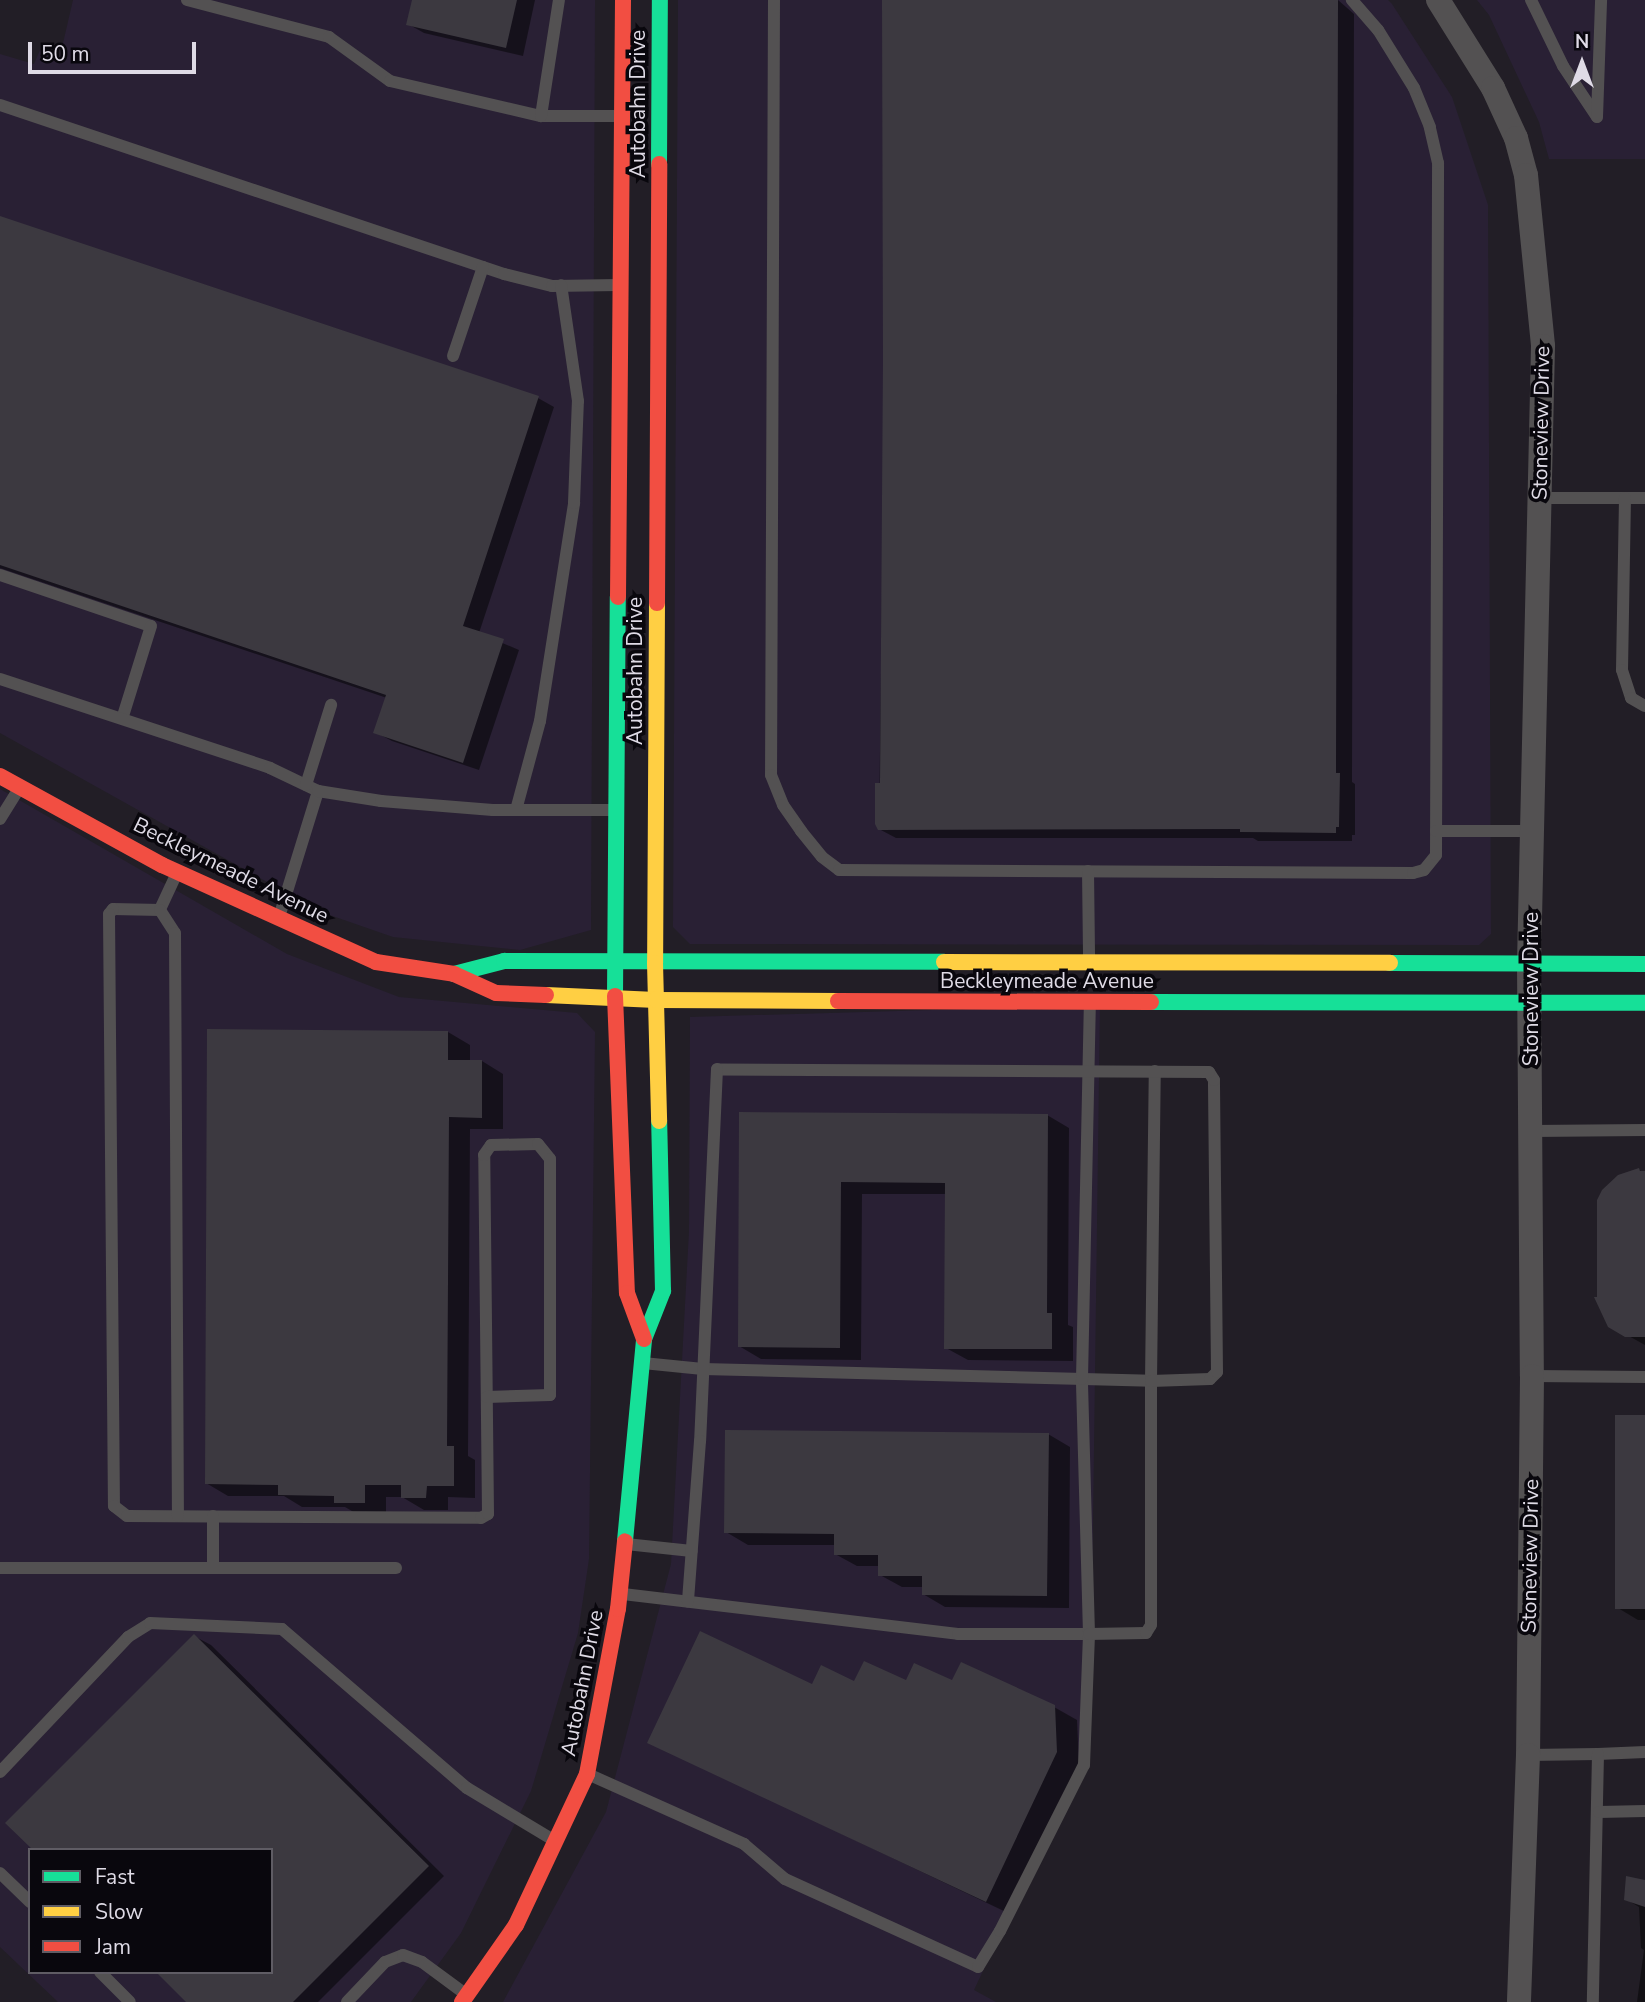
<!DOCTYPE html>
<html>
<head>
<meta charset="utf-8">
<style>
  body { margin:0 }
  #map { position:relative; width:1645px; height:2002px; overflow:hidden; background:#221e26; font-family:"Nunito Sans",sans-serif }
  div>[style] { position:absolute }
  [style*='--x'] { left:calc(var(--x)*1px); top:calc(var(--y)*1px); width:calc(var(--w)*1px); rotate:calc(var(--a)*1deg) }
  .built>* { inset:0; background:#292034 }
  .shadow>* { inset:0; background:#0007 }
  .building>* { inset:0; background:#3c3940; transform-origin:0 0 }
  .lane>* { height:12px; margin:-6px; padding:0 6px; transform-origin:6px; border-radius:6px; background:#535152 }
  .street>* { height:24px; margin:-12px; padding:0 12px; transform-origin:12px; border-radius:12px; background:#535152 }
  .fast>* { height:16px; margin:-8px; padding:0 8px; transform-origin:8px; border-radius:8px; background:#16e098 }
  .slow>* { height:16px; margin:-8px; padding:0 8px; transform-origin:8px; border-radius:8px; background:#ffcf43 }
  .jam>* { height:16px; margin:-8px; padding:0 8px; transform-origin:8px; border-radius:8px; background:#f24e42 }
  span { translate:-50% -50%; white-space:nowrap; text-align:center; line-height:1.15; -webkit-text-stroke:7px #09070d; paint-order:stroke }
  .street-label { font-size:21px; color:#dfdbe6 }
  .legend { position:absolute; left:28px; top:1848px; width:245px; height:126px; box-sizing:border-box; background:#09070d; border:2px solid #5f5c64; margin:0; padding:9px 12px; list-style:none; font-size:21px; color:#dfdbe6 }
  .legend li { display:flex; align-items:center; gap:14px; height:35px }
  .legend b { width:35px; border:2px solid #5f5c64 }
  .north { position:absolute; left:1547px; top:28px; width:70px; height:70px; -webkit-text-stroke:5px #09070d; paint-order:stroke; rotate:0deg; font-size:19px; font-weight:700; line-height:28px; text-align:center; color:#dfdbe6 }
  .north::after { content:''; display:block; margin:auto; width:24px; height:32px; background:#dfdbe6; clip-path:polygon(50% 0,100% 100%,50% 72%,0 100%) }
  .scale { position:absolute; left:28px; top:42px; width:168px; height:32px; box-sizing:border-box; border:4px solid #dfdbe6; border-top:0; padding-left:9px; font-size:21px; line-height:24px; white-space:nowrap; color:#dfdbe6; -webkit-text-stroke:5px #09070d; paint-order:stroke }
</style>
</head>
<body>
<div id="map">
  <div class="built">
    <div style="clip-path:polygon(73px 0,595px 0,591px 930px,520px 950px,393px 937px,321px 912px,0 733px,0 54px,34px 64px,40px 50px,60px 56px)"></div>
    <div style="clip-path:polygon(678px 0,1388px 0,1392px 4px,1452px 97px,1488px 205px,1491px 934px,1479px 945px,690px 944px,673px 927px)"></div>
    <div style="clip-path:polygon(1477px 0,1645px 0,1645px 159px,1549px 159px,1539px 122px,1489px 15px)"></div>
    <div style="clip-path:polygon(evenodd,0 789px,287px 954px,399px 997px,577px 1013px,595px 1032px,589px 1559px,578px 1633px,531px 1791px,461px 1933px,411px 2002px,58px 2002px,0 1947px,0 789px,30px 1850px,271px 1850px,271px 1972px,30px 1972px,30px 1850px)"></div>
    <div style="clip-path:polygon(1100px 1005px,1090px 1744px,974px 1990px,996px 2002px,503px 2002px,606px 1812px,671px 1564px,689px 1231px,690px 1017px)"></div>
  </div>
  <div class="shadow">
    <div style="clip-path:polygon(413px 0,535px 0,523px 56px,424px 33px,408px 24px)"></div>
    <div style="clip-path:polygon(884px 0,1338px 0,1354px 14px,1352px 782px,1355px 784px,1355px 835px,1352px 835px,1352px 841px,1258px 841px,1253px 838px,896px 838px,879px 829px,885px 359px)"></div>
    <div style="clip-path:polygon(0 217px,538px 398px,554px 407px,479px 633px,519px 650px,479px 770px,392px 741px,375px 732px,387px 698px,0 568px)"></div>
    <div style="clip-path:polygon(448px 1032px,470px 1045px,470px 1061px,482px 1061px,503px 1074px,503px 1129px,470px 1129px,468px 1456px,475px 1460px,475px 1498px,448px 1497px,448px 1510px,424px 1510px,402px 1497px,386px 1497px,386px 1514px,357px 1514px,345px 1507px,302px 1507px,284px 1496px,228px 1496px,206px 1483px)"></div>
    <div style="clip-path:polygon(740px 1114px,1047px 1115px,1069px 1128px,1068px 1325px,1073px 1327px,1073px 1361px,968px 1360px,946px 1348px,947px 1194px,862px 1194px,861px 1360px,761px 1359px,739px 1346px)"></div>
    <div style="clip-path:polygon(1639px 1170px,1645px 1173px,1645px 1345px,1609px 1325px)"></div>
    <div style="clip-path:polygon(1645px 1417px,1645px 1620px,1638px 1620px,1618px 1608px)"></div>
    <div style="clip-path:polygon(1048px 1434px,1070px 1447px,1069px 1608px,945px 1607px,923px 1594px,923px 1587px,902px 1587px,880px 1575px,880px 1566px,857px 1566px,835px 1554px,835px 1545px,748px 1545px,726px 1532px)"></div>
    <div style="clip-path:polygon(194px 1636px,211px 1645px,444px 1876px,318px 2002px,189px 2002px,271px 1972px,271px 1850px)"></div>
    <div style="clip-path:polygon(855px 1683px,953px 1683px,1054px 1707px,1077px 1720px,1079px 1765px,1008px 1913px,649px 1742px,813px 1686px)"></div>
    <div style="clip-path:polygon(1645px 1881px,1645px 2002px,1637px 2002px,1644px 1950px,1641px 1948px,1639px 1907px,1626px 1899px)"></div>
  </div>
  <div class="building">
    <div style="clip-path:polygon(412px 0,517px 0,506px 48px,406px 25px)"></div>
    <div style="clip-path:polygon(882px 0,1338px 0,1336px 773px,1340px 773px,1339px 827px,1336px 827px,1336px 833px,1240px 832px,1240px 829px,878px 830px,875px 824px,875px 783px,880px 783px,883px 359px)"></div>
    <div style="clip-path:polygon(0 216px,539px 396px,463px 626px,504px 639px,463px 763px,373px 733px,386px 695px,0 565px)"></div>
    <div style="clip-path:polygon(207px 1029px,448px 1031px,448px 1060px,482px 1060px,482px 1118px,449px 1117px,447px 1446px,454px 1446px,454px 1486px,427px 1486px,426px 1498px,401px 1498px,401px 1485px,365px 1485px,365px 1503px,334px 1503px,334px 1496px,278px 1495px,278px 1485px,205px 1484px)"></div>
    <div style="clip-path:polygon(739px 1112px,1048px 1114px,1047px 1313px,1052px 1313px,1052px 1349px,944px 1349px,945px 1183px,841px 1182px,840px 1348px,738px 1347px)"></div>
    <div style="clip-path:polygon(1639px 1168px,1640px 1171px,1645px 1171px,1645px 1337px,1625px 1337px,1608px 1327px,1594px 1297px,1597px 1297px,1597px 1200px,1602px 1190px,1618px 1175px)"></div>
    <div style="left:1615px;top:1415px;width:30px;height:194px"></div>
    <div style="clip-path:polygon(725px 1430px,1049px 1433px,1047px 1596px,922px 1595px,922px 1576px,878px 1576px,878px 1555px,834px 1555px,834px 1534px,724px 1533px)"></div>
    <div style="clip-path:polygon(700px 1631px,812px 1684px,821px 1665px,854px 1681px,864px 1661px,906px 1680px,914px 1663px,952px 1680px,961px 1662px,1055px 1705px,1057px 1752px,986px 1902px,647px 1743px)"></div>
    <div style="clip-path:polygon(194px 1634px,429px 1866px,293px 2002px,186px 2002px,156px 1972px,271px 1972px,271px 1850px,33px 1850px,5px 1823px)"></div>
    <div style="clip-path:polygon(1626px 1876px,1645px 1880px,1645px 1907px,1624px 1900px)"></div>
  </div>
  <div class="lane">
    <div style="--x:187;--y:0;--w:147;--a:14.6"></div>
    <div style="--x:329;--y:37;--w:75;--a:35.8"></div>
    <div style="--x:390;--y:81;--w:155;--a:13.1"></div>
    <div style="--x:541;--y:116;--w:77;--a:0"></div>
    <div style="--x:774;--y:0;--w:775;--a:90.22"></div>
    <div style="--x:771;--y:775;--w:32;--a:68"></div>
    <div style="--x:783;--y:805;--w:32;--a:55"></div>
    <div style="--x:801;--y:831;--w:33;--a:51"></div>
    <div style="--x:822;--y:857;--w:21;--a:37"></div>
    <div style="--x:839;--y:870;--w:574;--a:0.3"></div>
    <div style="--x:1413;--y:873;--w:11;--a:-15"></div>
    <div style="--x:1424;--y:870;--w:19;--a:-51"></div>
    <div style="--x:1436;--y:855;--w:692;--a:-89.83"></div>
    <div style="--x:1438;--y:163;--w:37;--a:-103"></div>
    <div style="--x:1430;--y:127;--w:42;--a:-112.3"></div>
    <div style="--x:1414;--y:88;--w:68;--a:-121.8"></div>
    <div style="--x:1378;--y:30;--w:40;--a:-131"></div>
    <div style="--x:1531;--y:0;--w:73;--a:64.1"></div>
    <div style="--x:1563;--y:66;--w:61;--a:56.3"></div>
    <div style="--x:1597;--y:117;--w:117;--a:-88"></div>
    <div style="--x:0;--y:105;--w:532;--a:18.54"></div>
    <div style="--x:504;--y:274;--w:49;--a:14"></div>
    <div style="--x:552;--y:286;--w:66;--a:-0.9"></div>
    <div style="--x:541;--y:116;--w:117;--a:-81.2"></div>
    <div style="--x:453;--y:356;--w:94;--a:-71.4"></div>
    <div style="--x:1539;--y:498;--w:106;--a:0"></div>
    <div style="--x:1625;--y:498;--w:172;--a:91"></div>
    <div style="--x:1622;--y:670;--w:29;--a:72"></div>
    <div style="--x:1631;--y:698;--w:16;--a:30"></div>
    <div style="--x:0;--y:575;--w:159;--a:18.7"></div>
    <div style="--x:151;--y:626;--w:97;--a:107.3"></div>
    <div style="--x:0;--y:679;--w:284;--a:18.2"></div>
    <div style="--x:270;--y:768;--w:53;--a:25.6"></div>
    <div style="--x:306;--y:785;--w:84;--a:-72.6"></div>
    <div style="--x:516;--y:810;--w:92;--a:-74.9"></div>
    <div style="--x:540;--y:721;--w:221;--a:-81.1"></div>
    <div style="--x:574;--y:503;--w:102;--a:-87.8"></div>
    <div style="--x:578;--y:401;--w:117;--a:-98.3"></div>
    <div style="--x:0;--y:819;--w:34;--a:-58"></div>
    <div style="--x:1436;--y:831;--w:96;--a:0"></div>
    <div style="--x:1088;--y:871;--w:88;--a:89.3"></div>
    <div style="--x:176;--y:875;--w:38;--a:115"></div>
    <div style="--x:160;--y:910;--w:47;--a:-178.8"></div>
    <div style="--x:113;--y:909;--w:6;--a:129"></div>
    <div style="--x:109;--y:914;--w:592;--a:89.52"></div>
    <div style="--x:114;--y:1506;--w:16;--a:38"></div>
    <div style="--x:127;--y:1516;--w:354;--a:0.3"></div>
    <div style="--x:481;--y:1518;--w:8;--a:-30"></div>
    <div style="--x:488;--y:1514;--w:359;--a:-90.6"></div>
    <div style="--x:484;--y:1155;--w:12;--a:-55"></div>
    <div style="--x:491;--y:1145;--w:47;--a:-1.2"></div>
    <div style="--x:538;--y:1144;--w:19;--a:51"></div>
    <div style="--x:550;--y:1159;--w:236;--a:90"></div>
    <div style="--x:550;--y:1395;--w:63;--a:178.2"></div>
    <div style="--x:160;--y:910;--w:27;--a:57"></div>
    <div style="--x:175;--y:933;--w:583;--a:89.71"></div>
    <div style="--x:280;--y:914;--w:129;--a:-72.8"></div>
    <div style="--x:318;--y:791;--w:64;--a:9"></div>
    <div style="--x:381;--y:801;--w:112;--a:4.6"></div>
    <div style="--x:493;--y:810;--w:121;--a:0"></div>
    <div style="--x:1532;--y:1131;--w:113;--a:-0.5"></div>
    <div style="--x:643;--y:1363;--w:60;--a:5.7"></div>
    <div style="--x:703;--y:1369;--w:448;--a:1.5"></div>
    <div style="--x:1151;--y:1381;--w:310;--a:-89.3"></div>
    <div style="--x:1532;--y:1376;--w:113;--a:0.5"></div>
    <div style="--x:213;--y:1516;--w:52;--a:90"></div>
    <div style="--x:626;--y:1544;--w:66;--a:6.1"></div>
    <div style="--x:0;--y:1568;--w:396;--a:0"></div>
    <div style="--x:623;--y:1594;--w:337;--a:6.8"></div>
    <div style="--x:958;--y:1634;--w:131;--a:0"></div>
    <div style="--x:1089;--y:1634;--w:255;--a:-91.6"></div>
    <div style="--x:1082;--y:1379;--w:374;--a:-88.8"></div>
    <div style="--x:1598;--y:1754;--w:47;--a:-2.4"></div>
    <div style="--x:1528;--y:1755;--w:70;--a:-0.8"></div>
    <div style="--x:1598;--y:1754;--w:248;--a:91.2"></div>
    <div style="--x:0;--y:1772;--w:186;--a:-46.5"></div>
    <div style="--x:128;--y:1637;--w:26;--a:-32"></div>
    <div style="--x:150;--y:1623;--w:132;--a:2.6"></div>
    <div style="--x:282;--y:1629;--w:244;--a:40.7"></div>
    <div style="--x:467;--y:1788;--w:103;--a:31.1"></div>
    <div style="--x:590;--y:1775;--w:169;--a:24.1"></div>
    <div style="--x:744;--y:1844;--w:54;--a:40.5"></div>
    <div style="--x:785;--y:1879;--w:212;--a:24.5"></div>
    <div style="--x:978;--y:1967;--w:42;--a:-58.6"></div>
    <div style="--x:1000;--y:1931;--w:186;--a:-63.2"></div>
    <div style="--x:1084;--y:1765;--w:131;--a:-87.8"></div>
    <div style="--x:1089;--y:1634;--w:57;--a:-1"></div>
    <div style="--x:1146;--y:1633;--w:9;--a:-58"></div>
    <div style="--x:1151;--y:1625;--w:244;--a:-90"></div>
    <div style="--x:1151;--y:1381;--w:59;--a:-1.9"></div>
    <div style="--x:1210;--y:1379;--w:10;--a:-45"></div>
    <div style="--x:1217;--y:1372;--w:292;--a:-90.6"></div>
    <div style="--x:1214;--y:1080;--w:9;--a:-122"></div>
    <div style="--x:1209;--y:1072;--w:492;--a:-179.7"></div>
    <div style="--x:717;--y:1069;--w:372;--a:92.6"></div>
    <div style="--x:700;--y:1441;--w:161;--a:94.3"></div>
    <div style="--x:1599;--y:1812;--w:46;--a:-1.2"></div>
    <div style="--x:0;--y:1873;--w:42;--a:44"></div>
    <div style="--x:100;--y:1972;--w:42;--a:45"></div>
    <div style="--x:347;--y:2002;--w:55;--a:-46.5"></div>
    <div style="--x:385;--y:1962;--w:19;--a:-21"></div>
    <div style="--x:403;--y:1955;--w:20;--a:20"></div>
    <div style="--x:422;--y:1962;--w:52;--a:36.4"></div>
  </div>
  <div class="street">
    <div style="--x:1438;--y:0;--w:104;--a:58"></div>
    <div style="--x:1493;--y:88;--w:55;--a:65.3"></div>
    <div style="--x:1516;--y:138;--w:38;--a:75"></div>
    <div style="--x:1526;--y:175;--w:172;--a:84.3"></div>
    <div style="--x:1543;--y:346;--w:618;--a:91.3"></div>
    <div style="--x:1529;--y:964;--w:412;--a:89.6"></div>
    <div style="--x:1532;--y:1376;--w:379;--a:90.6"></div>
    <div style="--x:1528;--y:1755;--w:247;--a:92.1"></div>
  </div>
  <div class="fast">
    <div style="--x:659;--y:164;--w:164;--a:-89.7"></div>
    <div style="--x:1390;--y:963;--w:255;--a:0.2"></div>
    <div style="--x:454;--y:974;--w:52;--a:-14.6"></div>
    <div style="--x:504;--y:961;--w:440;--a:0.1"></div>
    <div style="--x:615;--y:996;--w:399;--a:-89.6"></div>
    <div style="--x:1151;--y:1002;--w:494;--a:0.1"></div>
    <div style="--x:625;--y:1541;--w:203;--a:-84.6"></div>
    <div style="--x:644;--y:1339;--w:52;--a:-68.4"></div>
    <div style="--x:663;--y:1291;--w:170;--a:-91.3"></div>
  </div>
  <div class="slow">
    <div style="--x:657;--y:603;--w:360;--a:90.3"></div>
    <div style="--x:655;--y:963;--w:158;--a:88.5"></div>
    <div style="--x:944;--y:962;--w:446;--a:0.1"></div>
    <div style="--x:546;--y:995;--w:110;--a:2.6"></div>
    <div style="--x:656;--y:1000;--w:182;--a:0.3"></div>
  </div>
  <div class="jam">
    <div style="--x:618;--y:597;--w:597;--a:-89.52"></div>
    <div style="--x:657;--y:603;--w:439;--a:-89.7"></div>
    <div style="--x:0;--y:776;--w:185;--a:28.8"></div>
    <div style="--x:162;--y:865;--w:235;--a:24.4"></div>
    <div style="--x:376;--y:962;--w:79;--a:8.7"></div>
    <div style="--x:454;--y:974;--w:46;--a:24.3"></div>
    <div style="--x:496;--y:993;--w:50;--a:2.3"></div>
    <div style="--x:615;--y:996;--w:297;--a:87.7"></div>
    <div style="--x:627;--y:1293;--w:49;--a:69.7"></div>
    <div style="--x:838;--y:1001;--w:313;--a:0.2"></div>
    <div style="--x:462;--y:2002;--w:94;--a:-55"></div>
    <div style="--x:516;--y:1925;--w:167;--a:-64.8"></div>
    <div style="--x:587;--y:1774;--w:168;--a:-79.4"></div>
    <div style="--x:618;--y:1609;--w:68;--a:-84.1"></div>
  </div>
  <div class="street-label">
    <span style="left:638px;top:104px;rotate:-90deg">Autobahn Drive</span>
    <span style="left:1541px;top:423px;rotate:-89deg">Stoneview Drive</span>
    <span style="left:635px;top:671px;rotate:-90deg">Autobahn Drive</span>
    <span style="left:231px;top:870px;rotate:26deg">Beckleymeade Avenue</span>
    <span style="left:1047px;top:981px">Beckleymeade Avenue</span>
    <span style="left:1531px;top:989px;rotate:-90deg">Stoneview Drive</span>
    <span style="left:1530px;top:1556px;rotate:-89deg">Stoneview Drive</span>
    <span style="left:582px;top:1683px;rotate:-79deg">Autobahn Drive</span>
  </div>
  <ul class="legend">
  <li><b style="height:9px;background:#16e098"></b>Fast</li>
  <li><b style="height:9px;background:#ffcf43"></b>Slow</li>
  <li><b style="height:9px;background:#f24e42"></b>Jam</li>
  </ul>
  <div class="north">N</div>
  <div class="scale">50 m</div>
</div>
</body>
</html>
